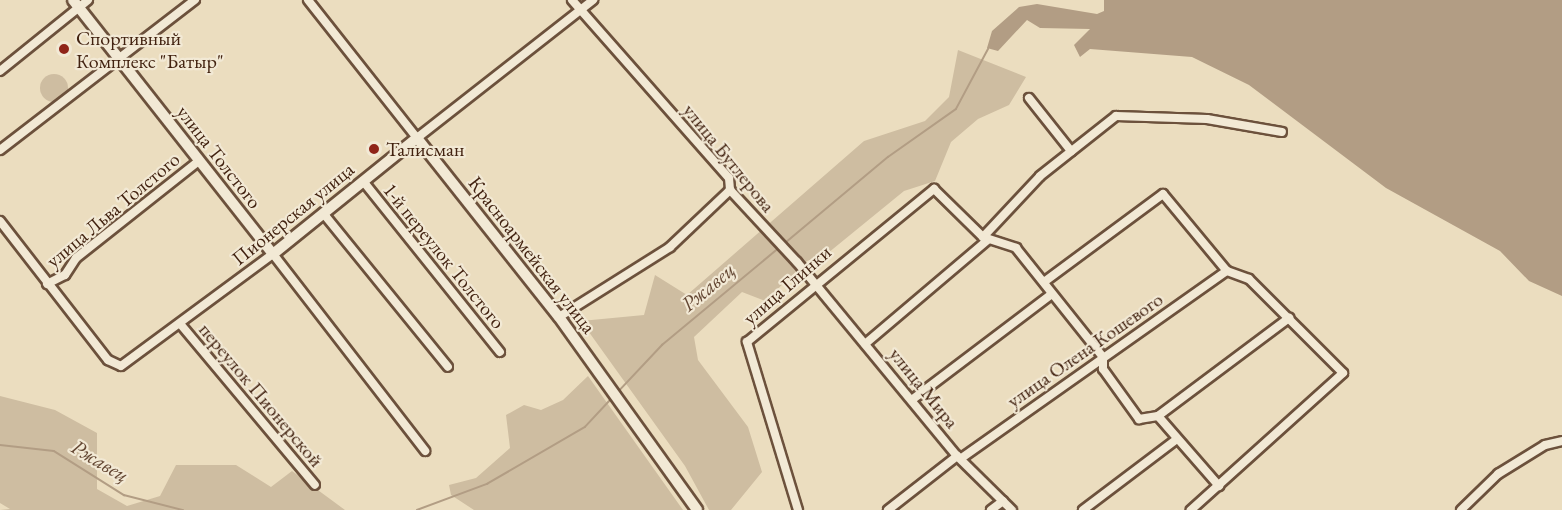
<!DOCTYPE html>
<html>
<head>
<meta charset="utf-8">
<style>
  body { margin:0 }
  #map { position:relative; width:1562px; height:510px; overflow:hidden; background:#ebddbf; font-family:"EB Garamond",serif }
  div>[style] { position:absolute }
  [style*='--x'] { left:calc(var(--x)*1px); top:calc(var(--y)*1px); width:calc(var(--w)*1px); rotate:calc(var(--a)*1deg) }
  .green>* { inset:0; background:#cebda1 }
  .round { border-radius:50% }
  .water>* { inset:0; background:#b29d84 }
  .stream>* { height:1.5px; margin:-0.75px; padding:0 0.75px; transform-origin:0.75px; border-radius:0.75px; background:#b29d84 }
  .roads { filter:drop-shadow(2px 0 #6c513c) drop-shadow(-2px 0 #6c513c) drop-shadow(0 2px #6c513c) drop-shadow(0 -2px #6c513c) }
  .street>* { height:8px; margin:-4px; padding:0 4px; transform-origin:4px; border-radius:4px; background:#f2e9d5 }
  .secondary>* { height:10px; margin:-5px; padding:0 5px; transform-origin:5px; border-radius:5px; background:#f2e9d5 }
  .dots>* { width:16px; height:16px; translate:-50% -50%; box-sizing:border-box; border:3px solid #f2e9d5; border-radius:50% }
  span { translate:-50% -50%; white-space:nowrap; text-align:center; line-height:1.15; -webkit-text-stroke:4.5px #f2e9d5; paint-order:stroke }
  .poi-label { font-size:20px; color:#422210 }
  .left { translate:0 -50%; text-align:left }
  .street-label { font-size:20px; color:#422210 }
  .water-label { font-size:21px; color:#644733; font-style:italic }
</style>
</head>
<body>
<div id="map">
  <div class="green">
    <div style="clip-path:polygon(958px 50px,1026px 77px,1009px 105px,978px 119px,951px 142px,935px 181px,904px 191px,828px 253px,807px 261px,765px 301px,742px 292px,694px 337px,698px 360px,748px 427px,762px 472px,731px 510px,709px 510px,685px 466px,581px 321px,644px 315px,655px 275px,687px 295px,864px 141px,925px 121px,949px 97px)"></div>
    <div class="round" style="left:40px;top:74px;width:28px;height:28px"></div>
    <div style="clip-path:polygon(588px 376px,683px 510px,474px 510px,451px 495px,449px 485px,476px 478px,510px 448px,506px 415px,524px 405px,541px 410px,563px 400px)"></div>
    <div style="clip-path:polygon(0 396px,55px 410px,97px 433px,97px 489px,127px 506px,160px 496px,176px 465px,236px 465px,271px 487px,292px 471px,345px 510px,0 510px,10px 509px,0 503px)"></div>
  </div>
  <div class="water">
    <div style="clip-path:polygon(1104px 0,1562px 0,1562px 296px,1529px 281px,1500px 251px,1386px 188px,1249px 85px,1192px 57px,1090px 49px,1080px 57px,1074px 45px,1090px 29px,1040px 28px,1027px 20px,998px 51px,987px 48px,992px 31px,1019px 7px,1037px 4px,1097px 14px,1104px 11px)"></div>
  </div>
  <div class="stream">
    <div style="--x:785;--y:243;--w:134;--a:-39.9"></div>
    <div style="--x:888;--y:157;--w:83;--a:-35.2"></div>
    <div style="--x:956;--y:109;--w:68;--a:-61.9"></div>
    <div style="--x:617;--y:393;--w:66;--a:-46.8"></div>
    <div style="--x:662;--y:345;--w:152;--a:-39.7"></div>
    <div style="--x:0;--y:445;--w:54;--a:6.3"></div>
    <div style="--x:54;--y:451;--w:83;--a:32.2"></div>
    <div style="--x:124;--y:495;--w:61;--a:14.3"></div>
    <div style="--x:417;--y:510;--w:75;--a:-20.4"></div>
    <div style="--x:487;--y:484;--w:113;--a:-30.2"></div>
    <div style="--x:585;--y:427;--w:40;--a:-47"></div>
  </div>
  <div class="roads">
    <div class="street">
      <div style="--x:308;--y:0;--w:176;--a:51.7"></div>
      <div style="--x:417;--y:138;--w:224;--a:-38.1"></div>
      <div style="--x:572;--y:0;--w:237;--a:48.6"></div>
      <div style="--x:729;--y:178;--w:12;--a:85"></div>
      <div style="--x:730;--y:190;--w:98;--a:47.1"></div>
      <div style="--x:797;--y:262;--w:251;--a:50.5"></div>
      <div style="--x:957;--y:456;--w:77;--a:44.5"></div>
      <div style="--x:0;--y:71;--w:113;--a:-38.9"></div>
      <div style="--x:1029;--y:98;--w:68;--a:51.6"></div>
      <div style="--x:0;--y:150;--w:246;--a:-37.6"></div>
      <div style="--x:363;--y:181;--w:219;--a:51.3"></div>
      <div style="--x:323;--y:213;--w:198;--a:50.9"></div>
      <div style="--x:0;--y:221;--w:176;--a:52.2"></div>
      <div style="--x:108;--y:360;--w:14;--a:25"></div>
      <div style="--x:121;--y:366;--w:189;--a:-36.4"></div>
      <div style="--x:273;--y:254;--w:249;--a:52.3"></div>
      <div style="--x:983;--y:237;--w:83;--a:-46.9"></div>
      <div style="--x:1040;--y:176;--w:97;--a:-38.3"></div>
      <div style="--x:1116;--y:116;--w:91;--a:1.9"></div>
      <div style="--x:1207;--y:119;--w:76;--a:9.8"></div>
      <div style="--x:1044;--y:282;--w:148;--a:-36.5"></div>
      <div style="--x:1163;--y:194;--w:100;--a:50.3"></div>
      <div style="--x:1227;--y:271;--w:23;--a:20"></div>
      <div style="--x:1249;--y:279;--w:133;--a:45"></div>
      <div style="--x:1343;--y:373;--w:205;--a:138"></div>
      <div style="--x:47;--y:284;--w:20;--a:-27"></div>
      <div style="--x:65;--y:275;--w:20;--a:-57"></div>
      <div style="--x:76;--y:258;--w:157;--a:-38.3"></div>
      <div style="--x:559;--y:317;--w:131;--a:-32.2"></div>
      <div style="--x:670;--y:247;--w:83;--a:-43.5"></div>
      <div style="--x:182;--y:326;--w:207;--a:50.1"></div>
      <div style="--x:865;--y:344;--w:162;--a:-40.3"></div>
      <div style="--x:913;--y:399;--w:174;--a:-37.1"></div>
      <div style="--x:1158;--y:416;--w:164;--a:-36.8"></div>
      <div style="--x:963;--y:457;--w:323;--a:-35.2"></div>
      <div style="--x:798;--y:510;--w:176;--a:-106.9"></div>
      <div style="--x:747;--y:342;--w:242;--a:-39.3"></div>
      <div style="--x:934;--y:189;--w:69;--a:44.4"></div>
      <div style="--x:983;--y:237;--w:35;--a:18"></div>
      <div style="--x:1016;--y:248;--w:139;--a:51.4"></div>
      <div style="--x:1103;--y:357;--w:12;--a:90"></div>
      <div style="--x:1103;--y:369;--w:62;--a:54.2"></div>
      <div style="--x:1139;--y:419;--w:19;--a:-9"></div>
      <div style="--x:1158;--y:416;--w:93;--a:48.9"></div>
      <div style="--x:888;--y:510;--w:88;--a:-38"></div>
      <div style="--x:991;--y:510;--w:15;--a:-37"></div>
      <div style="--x:1083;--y:510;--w:118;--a:-37.1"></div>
      <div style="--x:1461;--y:510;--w:52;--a:-44.2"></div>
      <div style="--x:1498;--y:474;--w:55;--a:-31.7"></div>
      <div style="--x:1545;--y:445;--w:17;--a:-13"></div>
    </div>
    <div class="secondary">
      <div style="--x:73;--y:0;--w:323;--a:51.8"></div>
      <div style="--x:273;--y:254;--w:185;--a:-38.9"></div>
      <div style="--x:417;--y:138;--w:228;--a:51.6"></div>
      <div style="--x:559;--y:317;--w:237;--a:54.4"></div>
    </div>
  </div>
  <div class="dots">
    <div style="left:64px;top:49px;background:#8f2418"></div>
    <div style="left:374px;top:149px;background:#8f2418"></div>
  </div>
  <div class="poi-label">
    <span class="left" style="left:76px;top:50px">Спортивный<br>Комплекс "Батыр"</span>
    <span class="left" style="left:386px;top:149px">Талисман</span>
  </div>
  <div class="street-label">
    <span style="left:219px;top:157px;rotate:52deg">улица Толстого</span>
    <span style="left:729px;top:158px;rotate:51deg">улица Бутлерова</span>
    <span style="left:113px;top:210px;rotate:-40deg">улица Льва Толстого</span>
    <span style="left:293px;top:214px;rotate:-39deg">Пионерская улица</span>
    <span style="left:532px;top:255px;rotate:52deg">Красноармейская улица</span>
    <span style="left:444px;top:256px;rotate:51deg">1-й переулок Толстого</span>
    <span style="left:787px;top:285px;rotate:-41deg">улица Глинки</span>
    <span style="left:1085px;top:350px;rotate:-35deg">улица Олена Кошевого</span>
    <span style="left:924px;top:388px;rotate:51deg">улица Мира</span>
    <span style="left:261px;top:395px;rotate:50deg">переулок Пионерской</span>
  </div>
  <div class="water-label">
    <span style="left:708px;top:287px;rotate:-40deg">Ржавец</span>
    <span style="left:100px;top:461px;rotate:31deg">Ржавец</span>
  </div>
</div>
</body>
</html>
